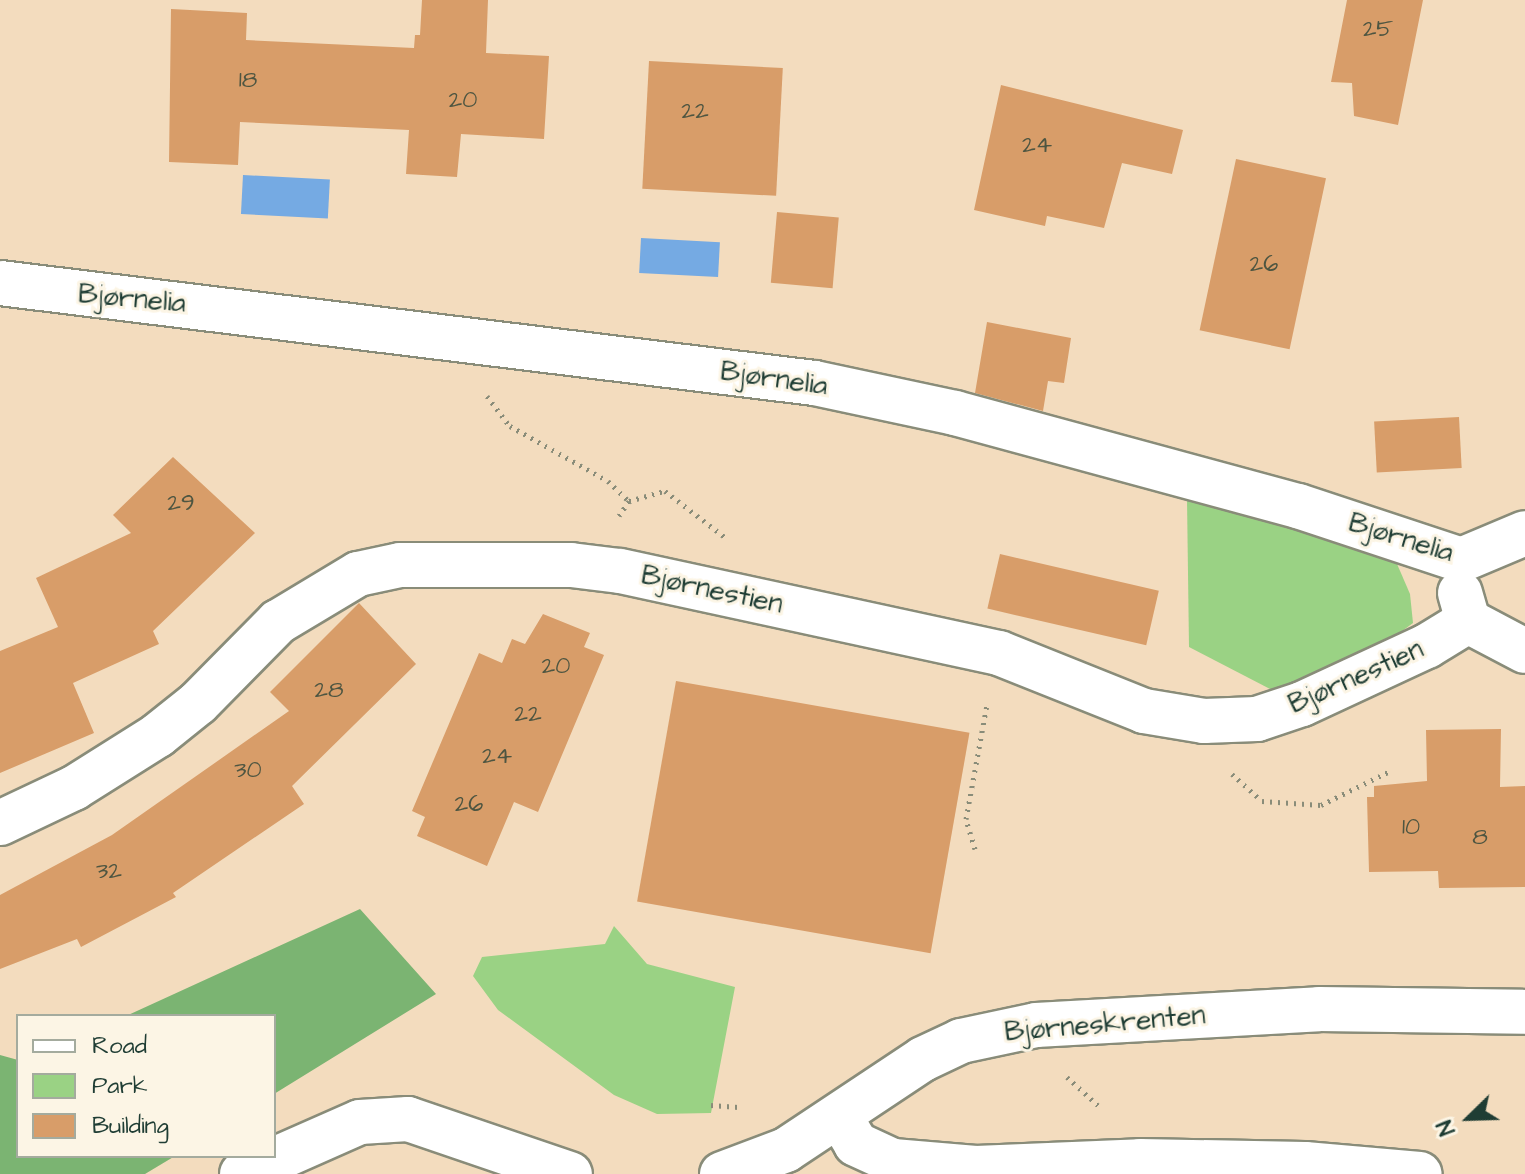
<!DOCTYPE html>
<html>
<head>
<meta charset="utf-8">
<style>
  body { margin:0 }
  #map { position:relative; width:1525px; height:1174px; overflow:hidden; background:#f3dcbe; font-family:"Architects Daughter",sans-serif }
  div>[style] { position:absolute }
  [style*='--x'] { left:calc(var(--x)*1px); top:calc(var(--y)*1px); width:calc(var(--w)*1px); rotate:calc(var(--a)*1deg) }
  .green>* { inset:0; background:#9ad284 }
  .forest>* { inset:0; background:#7bb472 }
  .water>* { inset:0; background:#75aae3; transform-origin:0 0 }
  .building>* { inset:0; background:#d89d69; transform-origin:0 0 }
  .path>* { height:5px; margin-top:-2.5px; transform-origin:0; background:repeating-linear-gradient(90deg,#898c79 0 2px,transparent 0 8px) }
  .roads { filter:drop-shadow(2px 0 #898c79) drop-shadow(-2px 0 #898c79) drop-shadow(0 2px #898c79) drop-shadow(0 -2px #898c79) }
  .minor>* { height:44px; margin:-22px; padding:0 22px; transform-origin:22px; border-radius:22px; background:#fff }
  span { translate:-50% -50%; white-space:nowrap; text-align:center; line-height:1.15; -webkit-text-stroke:6px #fcf5e5; paint-order:stroke }
  .number-label { font-size:24px; color:#4d5541 }
  .number-label span { -webkit-text-stroke-width:0 }
  .street-label { font-size:28px; color:#1f3d34 }
  .legend { position:absolute; left:16px; top:1014px; width:260px; height:144px; box-sizing:border-box; background:#fcf5e5; border:2px solid #a4ab9e; margin:0; padding:10px 14px; list-style:none; font-size:24px; color:#1f3d34 }
  .legend li { display:flex; align-items:center; gap:16px; height:40px }
  .legend b { width:40px; border:2px solid #a4ab9e }
  .north { position:absolute; left:1429px; top:1078px; width:80px; height:80px; -webkit-text-stroke:6px #fcf5e5; paint-order:stroke; rotate:247deg; font-size:22px; font-weight:700; line-height:32px; text-align:center; color:#1f3d34 }
  .north::after { content:''; display:block; margin:auto; width:28px; height:36px; background:#1f3d34; clip-path:polygon(50% 0,100% 100%,50% 72%,0 100%) }
</style>
</head>
<body>
<div id="map">
  <div class="green">
    <div style="clip-path:polygon(1187px 499px,1391px 550px,1410px 594px,1413px 623px,1359px 663px,1272px 690px,1189px 647px)"></div>
    <div style="clip-path:polygon(614px 926px,647px 964px,735px 987px,711px 1113px,657px 1114px,614px 1095px,498px 1010px,473px 976px,482px 957px,605px 944px)"></div>
  </div>
  <div class="forest">
    <div style="clip-path:polygon(360px 909px,436px 994px,274px 1094px,274px 1016px,126px 1016px)"></div>
    <div style="clip-path:polygon(0 1055px,18px 1060px,18px 1156px,175px 1156px,145px 1174px,0 1174px)"></div>
  </div>
  <div class="water">
    <div style="left:243px;top:175px;width:87px;height:39px;rotate:3deg"></div>
    <div style="left:641px;top:238px;width:79px;height:35px;rotate:3deg"></div>
  </div>
  <div class="building">
    <div style="clip-path:polygon(422px 0,488px 0,486px 53px,549px 56px,544px 139px,461px 134px,457px 177px,406px 174px,409px 130px,240px 122px,238px 165px,169px 162px,171px 9px,247px 13px,246px 40px,414px 48px,415px 35px,420px 35px)"></div>
    <div style="clip-path:polygon(1347px 0,1423px 0,1398px 125px,1354px 116px,1352px 83px,1331px 82px)"></div>
    <div style="left:649px;top:61px;width:134px;height:128px;rotate:3deg"></div>
    <div style="clip-path:polygon(1001px 85px,1183px 130px,1172px 174px,1122px 163px,1104px 228px,1047px 216px,1045px 226px,974px 210px)"></div>
    <div style="left:1236px;top:159px;width:92px;height:175px;rotate:12deg"></div>
    <div style="left:777px;top:212px;width:62px;height:71px;rotate:5deg"></div>
    <div style="clip-path:polygon(987px 322px,1071px 338px,1064px 383px,1048px 381px,1043px 411px,975px 393px)"></div>
    <div style="left:1459px;top:417px;width:51px;height:85px;rotate:87deg"></div>
    <div style="clip-path:polygon(173px 457px,255px 533px,153px 631px,159px 644px,73px 683px,94px 733px,0 773px,0 651px,58px 627px,36px 578px,131px 533px,113px 515px)"></div>
    <div style="left:1000px;top:554px;width:163px;height:56px;rotate:13deg"></div>
    <div style="clip-path:polygon(359px 603px,416px 664px,292px 786px,304px 804px,173px 893px,176px 897px,81px 947px,77px 939px,0 969px,0 895px,112px 835px,289px 711px,270px 692px)"></div>
    <div style="clip-path:polygon(543px 614px,590px 633px,584px 647px,604px 655px,538px 812px,514px 802px,487px 866px,417px 836px,425px 817px,412px 811px,479px 653px,502px 663px,512px 639px,525px 644px)"></div>
    <div style="left:676px;top:681px;width:298px;height:224px;rotate:10deg"></div>
    <div style="clip-path:polygon(1501px 729px,1500px 787px,1525px 786px,1525px 887px,1439px 888px,1438px 871px,1369px 872px,1367px 797px,1374px 797px,1374px 786px,1427px 781px,1426px 730px)"></div>
  </div>
  <div class="path">
    <div style="--x:487;--y:396;--w:38;--a:53"></div>
    <div style="--x:510;--y:426;--w:112;--a:29.3"></div>
    <div style="--x:608;--y:481;--w:29;--a:44"></div>
    <div style="--x:629;--y:501;--w:18;--a:124"></div>
    <div style="--x:629;--y:501;--w:37;--a:-16"></div>
    <div style="--x:665;--y:491;--w:77;--a:37.6"></div>
    <div style="--x:1232;--y:774;--w:40;--a:42"></div>
    <div style="--x:1262;--y:801;--w:59;--a:3.9"></div>
    <div style="--x:1321;--y:805;--w:77;--a:-26.2"></div>
    <div style="--x:975;--y:849;--w:31;--a:-107"></div>
    <div style="--x:966;--y:819;--w:116;--a:-79.6"></div>
    <div style="--x:1067;--y:1077;--w:46;--a:42.4"></div>
    <div style="--x:711;--y:1105;--w:31;--a:4"></div>
  </div>
  <div class="roads">
    <div class="minor">
      <div style="--x:0;--y:283;--w:821;--a:7"></div>
      <div style="--x:815;--y:383;--w:143;--a:12.1"></div>
      <div style="--x:955;--y:413;--w:355;--a:15.2"></div>
      <div style="--x:1298;--y:506;--w:172;--a:18.3"></div>
      <div style="--x:1461;--y:560;--w:69;--a:-22.9"></div>
      <div style="--x:1460;--y:593;--w:29;--a:74"></div>
      <div style="--x:1468;--y:621;--w:64;--a:27.8"></div>
      <div style="--x:0;--y:823;--w:82;--a:-25.3"></div>
      <div style="--x:74;--y:788;--w:99;--a:-32.2"></div>
      <div style="--x:158;--y:735;--w:51;--a:-38.7"></div>
      <div style="--x:198;--y:703;--w:114;--a:-45.4"></div>
      <div style="--x:278;--y:622;--w:93;--a:-31"></div>
      <div style="--x:358;--y:574;--w:43;--a:-12.1"></div>
      <div style="--x:400;--y:565;--w:171;--a:0"></div>
      <div style="--x:571;--y:565;--w:49;--a:7"></div>
      <div style="--x:620;--y:571;--w:388;--a:12.2"></div>
      <div style="--x:999;--y:653;--w:156;--a:21.8"></div>
      <div style="--x:1144;--y:711;--w:61;--a:9.5"></div>
      <div style="--x:1204;--y:721;--w:53;--a:-2.2"></div>
      <div style="--x:1257;--y:719;--w:47;--a:-18.4"></div>
      <div style="--x:1302;--y:704;--w:138;--a:-24.9"></div>
      <div style="--x:1427;--y:646;--w:48;--a:-31.4"></div>
      <div style="--x:840;--y:1117;--w:31;--a:59"></div>
      <div style="--x:856;--y:1144;--w:41;--a:24.7"></div>
      <div style="--x:893;--y:1161;--w:83;--a:4.8"></div>
      <div style="--x:976;--y:1168;--w:164;--a:-2.4"></div>
      <div style="--x:1140;--y:1161;--w:165;--a:1"></div>
      <div style="--x:1305;--y:1164;--w:115;--a:5"></div>
      <div style="--x:242;--y:1174;--w:129;--a:-23.8"></div>
      <div style="--x:360;--y:1122;--w:48;--a:-3.6"></div>
      <div style="--x:408;--y:1119;--w:171;--a:18.8"></div>
      <div style="--x:722;--y:1174;--w:68;--a:-20.6"></div>
      <div style="--x:786;--y:1150;--w:164;--a:-33.6"></div>
      <div style="--x:923;--y:1059;--w:42;--a:-25.3"></div>
      <div style="--x:961;--y:1041;--w:77;--a:-12"></div>
      <div style="--x:1036;--y:1025;--w:283;--a:-3.2"></div>
      <div style="--x:1319;--y:1009;--w:206;--a:0.8"></div>
    </div>
  </div>
  <div class="number-label">
    <span style="left:1378px;top:30px">25</span>
    <span style="left:248px;top:81px">18</span>
    <span style="left:463px;top:101px">20</span>
    <span style="left:695px;top:112px">22</span>
    <span style="left:1037px;top:146px">24</span>
    <span style="left:1264px;top:265px">26</span>
    <span style="left:181px;top:504px">29</span>
    <span style="left:556px;top:667px">20</span>
    <span style="left:329px;top:691px">28</span>
    <span style="left:528px;top:715px">22</span>
    <span style="left:497px;top:757px">24</span>
    <span style="left:248px;top:771px">30</span>
    <span style="left:469px;top:805px">26</span>
    <span style="left:1411px;top:828px">10</span>
    <span style="left:1480px;top:838px">8</span>
    <span style="left:109px;top:872px">32</span>
  </div>
  <div class="street-label">
    <span style="left:132px;top:299px;rotate:5deg">Bjørnelia</span>
    <span style="left:774px;top:379px;rotate:8deg">Bjørnelia</span>
    <span style="left:1401px;top:538px;rotate:17deg">Bjørnelia</span>
    <span style="left:712px;top:590px;rotate:12deg">Bjørnestien</span>
    <span style="left:1356px;top:677px;rotate:-24deg">Bjørnestien</span>
    <span style="left:1105px;top:1024px;rotate:-5deg">Bjørneskrenten</span>
  </div>
  <ul class="legend">
  <li><b style="height:10px;background:#fff"></b>Road</li>
  <li><b style="height:22px;background:#9ad284"></b>Park</li>
  <li><b style="height:22px;background:#d89d69"></b>Building</li>
  </ul>
  <div class="north">N</div>
</div>
</body>
</html>
